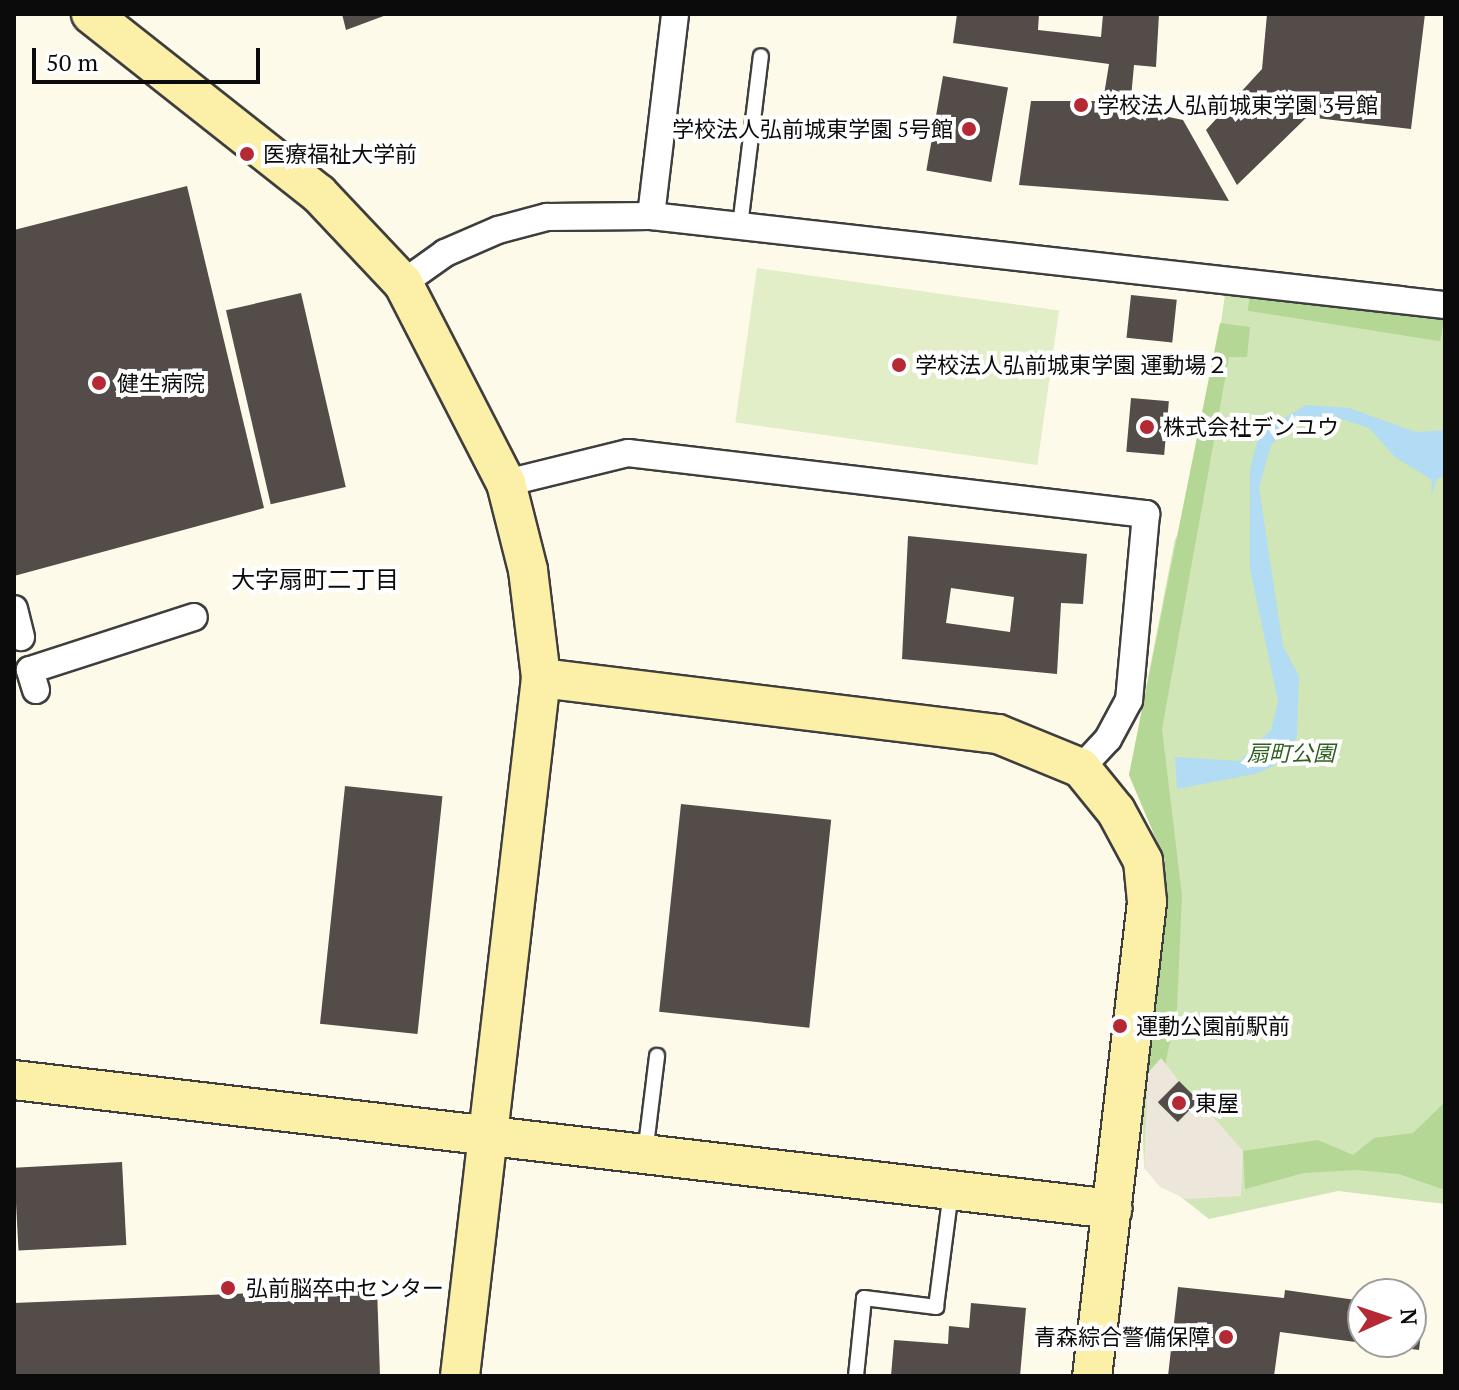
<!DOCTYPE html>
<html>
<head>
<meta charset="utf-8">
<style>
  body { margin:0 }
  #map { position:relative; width:1459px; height:1390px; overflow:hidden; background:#fefaea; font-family:"PT Serif","Noto Sans JP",serif }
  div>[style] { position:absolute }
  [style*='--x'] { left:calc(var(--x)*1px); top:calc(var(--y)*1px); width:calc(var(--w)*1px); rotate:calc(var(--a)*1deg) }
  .green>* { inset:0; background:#d0e6b6 }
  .forest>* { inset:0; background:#b5d796; transform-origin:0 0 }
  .pitch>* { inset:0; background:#e2eec7; transform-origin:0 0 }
  .plaza>* { inset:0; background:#ede7db }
  .water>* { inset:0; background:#b1dcf3 }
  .building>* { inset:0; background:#534c48; transform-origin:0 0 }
  .roads { filter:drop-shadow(2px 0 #3e3e3e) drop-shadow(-2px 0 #3e3e3e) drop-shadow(0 2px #3e3e3e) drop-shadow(0 -2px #3e3e3e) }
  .lane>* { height:14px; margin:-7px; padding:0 7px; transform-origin:7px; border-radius:7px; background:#fff }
  .street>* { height:26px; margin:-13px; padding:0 13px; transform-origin:13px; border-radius:13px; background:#fff }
  .secondary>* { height:38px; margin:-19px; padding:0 19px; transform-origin:19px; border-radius:19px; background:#fcf0a8 }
  .dots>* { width:22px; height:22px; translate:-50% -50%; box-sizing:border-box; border:4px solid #fff; border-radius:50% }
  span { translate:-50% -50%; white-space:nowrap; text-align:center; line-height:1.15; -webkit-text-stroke:8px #fff; paint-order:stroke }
  .poi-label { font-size:22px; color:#0b0b0b }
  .left { translate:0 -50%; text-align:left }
  .right { translate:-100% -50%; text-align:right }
  .park-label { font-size:22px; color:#2e601f; font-style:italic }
  .neighbourhood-label { font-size:24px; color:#0b0b0b }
  .frame { position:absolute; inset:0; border:16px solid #0b0b0b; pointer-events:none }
  .north { position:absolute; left:1347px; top:1278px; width:80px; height:80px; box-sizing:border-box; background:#fff; border:2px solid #9d9d9d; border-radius:50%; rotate:87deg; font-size:22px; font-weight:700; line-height:32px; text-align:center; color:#0b0b0b }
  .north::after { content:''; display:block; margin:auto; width:28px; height:36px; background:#b52934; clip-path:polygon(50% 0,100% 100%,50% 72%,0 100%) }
  .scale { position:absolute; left:32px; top:48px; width:228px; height:36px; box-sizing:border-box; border:4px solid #0b0b0b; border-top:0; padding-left:10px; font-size:24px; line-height:28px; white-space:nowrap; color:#0b0b0b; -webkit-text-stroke:6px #fff; paint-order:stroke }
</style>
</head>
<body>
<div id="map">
  <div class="green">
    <div style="clip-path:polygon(1227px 280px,1445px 313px,1445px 1204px,1338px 1191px,1209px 1219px,1144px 1168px,1141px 1079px,1158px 983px,1165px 860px,1129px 775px,1175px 539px,1195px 509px)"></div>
  </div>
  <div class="forest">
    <div style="left:1252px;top:283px;width:195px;height:28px;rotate:9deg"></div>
    <div style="clip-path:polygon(1220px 323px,1250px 327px,1247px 357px,1229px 357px,1162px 729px,1182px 896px,1177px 1008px,1162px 1080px,1141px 1079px,1158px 983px,1165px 860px,1129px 775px)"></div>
    <div style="clip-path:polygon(1445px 1102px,1445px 1190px,1399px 1174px,1357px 1170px,1304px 1173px,1245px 1189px,1243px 1151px,1318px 1140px,1353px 1155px,1374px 1138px,1413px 1133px)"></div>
  </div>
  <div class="pitch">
    <div style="left:757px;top:268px;width:305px;height:156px;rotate:8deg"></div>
  </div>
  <div class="plaza">
    <div style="clip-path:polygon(1161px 1058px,1179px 1081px,1159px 1105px,1179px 1122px,1199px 1101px,1243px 1151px,1241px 1196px,1186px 1199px,1160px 1187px,1144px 1168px,1148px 1073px)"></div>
  </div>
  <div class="water">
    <div style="clip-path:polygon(1306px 405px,1349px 408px,1416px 432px,1445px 430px,1445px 476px,1437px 479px,1431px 496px,1432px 480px,1395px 457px,1369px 428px,1329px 415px,1296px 421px,1271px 445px,1259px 488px,1283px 646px,1299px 676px,1297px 737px,1277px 764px,1259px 773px,1177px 789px,1175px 757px,1240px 761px,1271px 730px,1278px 701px,1250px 569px,1250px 469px,1259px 434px)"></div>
  </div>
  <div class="building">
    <div style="clip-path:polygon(342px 14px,389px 14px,346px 30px)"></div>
    <div style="clip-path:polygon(957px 14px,1039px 14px,1038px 30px,1101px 37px,1103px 14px,1159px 14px,1156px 67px,1134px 65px,1130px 109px,1183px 120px,1229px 201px,1019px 185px,1031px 101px,1103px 101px,1109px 64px,953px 43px)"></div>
    <div style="clip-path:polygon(1267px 14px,1425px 14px,1411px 129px,1307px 117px,1237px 185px,1206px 130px,1262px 69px)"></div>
    <div style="left:943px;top:76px;width:66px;height:96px;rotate:10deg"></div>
    <div style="clip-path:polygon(187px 186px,264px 508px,14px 576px,14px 230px)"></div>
    <div style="left:301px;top:293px;width:199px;height:77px;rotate:77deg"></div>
    <div style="left:1131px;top:295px;width:46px;height:43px;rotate:6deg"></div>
    <div style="left:1131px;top:398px;width:38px;height:54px;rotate:5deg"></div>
    <div style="clip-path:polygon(evenodd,908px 536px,1087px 554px,1083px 604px,1061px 603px,1057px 674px,902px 659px,908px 536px,951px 588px,1014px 597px,1010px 632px,946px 623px,951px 588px)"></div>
    <div style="left:345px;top:786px;width:98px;height:239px;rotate:6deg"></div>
    <div style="left:681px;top:804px;width:151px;height:209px;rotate:6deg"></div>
    <div style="left:1179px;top:1081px;width:28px;height:30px;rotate:45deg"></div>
    <div style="left:122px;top:1162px;width:83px;height:108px;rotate:87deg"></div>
    <div style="clip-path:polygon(1178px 1287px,1284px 1298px,1285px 1290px,1363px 1301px,1363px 1343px,1280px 1332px,1274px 1376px,1168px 1376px)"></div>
    <div style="clip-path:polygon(377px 1288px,380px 1376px,14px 1376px,14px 1303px)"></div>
    <div style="clip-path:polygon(971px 1303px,1026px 1308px,1020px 1376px,891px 1376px,894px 1340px,948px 1344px,949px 1326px,969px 1328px)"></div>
    <div style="clip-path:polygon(1411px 1308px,1424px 1310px,1419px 1350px,1373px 1344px,1411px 1342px)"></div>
  </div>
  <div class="roads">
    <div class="lane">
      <div style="--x:740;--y:226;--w:171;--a:-83"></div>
      <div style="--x:645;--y:1154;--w:99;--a:-83"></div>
      <div style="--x:856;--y:1376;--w:78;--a:-84.1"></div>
      <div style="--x:864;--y:1298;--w:73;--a:7.1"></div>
      <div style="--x:936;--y:1307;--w:117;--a:-82.6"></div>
    </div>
    <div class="street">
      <div style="--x:651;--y:216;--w:203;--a:-83.2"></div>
      <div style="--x:403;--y:283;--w:52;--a:-35.5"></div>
      <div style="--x:445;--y:253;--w:58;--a:-23.5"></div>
      <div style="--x:498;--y:230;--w:51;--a:-14.9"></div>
      <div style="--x:547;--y:217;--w:104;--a:-0.6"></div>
      <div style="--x:651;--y:216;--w:799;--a:6.4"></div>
      <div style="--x:506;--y:483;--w:126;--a:-13.8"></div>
      <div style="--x:628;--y:453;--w:522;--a:6.72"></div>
      <div style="--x:1146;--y:514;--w:187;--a:95.2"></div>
      <div style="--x:1129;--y:700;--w:44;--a:118.3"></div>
      <div style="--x:1108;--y:739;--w:40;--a:133"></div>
      <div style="--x:14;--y:609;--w:29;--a:76"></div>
      <div style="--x:36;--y:690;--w:21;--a:-107"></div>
      <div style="--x:30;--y:670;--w:172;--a:-17.9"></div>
    </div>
    <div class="secondary">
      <div style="--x:91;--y:14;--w:290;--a:38.3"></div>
      <div style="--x:319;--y:194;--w:122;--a:46.7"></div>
      <div style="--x:403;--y:283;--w:225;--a:62.8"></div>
      <div style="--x:506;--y:483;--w:90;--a:75.8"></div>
      <div style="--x:528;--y:570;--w:109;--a:83.1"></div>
      <div style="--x:541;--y:678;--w:703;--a:96.62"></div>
      <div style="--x:541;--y:678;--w:460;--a:7"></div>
      <div style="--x:998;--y:734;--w:90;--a:22.3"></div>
      <div style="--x:1081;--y:768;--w:55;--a:50.9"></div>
      <div style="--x:1116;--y:811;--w:57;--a:61.6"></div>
      <div style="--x:1143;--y:861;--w:41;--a:84.4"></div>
      <div style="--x:1147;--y:902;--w:477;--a:96.6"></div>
      <div style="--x:14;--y:1080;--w:1106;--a:6.7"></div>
    </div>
  </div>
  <div class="dots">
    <div style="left:1081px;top:105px;background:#b52934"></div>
    <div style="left:969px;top:129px;background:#b52934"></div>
    <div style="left:247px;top:154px;background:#b52934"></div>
    <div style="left:899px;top:365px;background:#b52934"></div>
    <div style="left:99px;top:383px;background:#b52934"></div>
    <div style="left:1147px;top:427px;background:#b52934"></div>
    <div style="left:1120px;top:1026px;background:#b52934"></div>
    <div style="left:1179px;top:1103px;background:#b52934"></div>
    <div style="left:228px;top:1288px;background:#b52934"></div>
    <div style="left:1226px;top:1337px;background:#b52934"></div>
  </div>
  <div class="poi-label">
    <span class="left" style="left:1097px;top:105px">学校法人弘前城東学園 3号館</span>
    <span class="right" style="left:953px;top:129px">学校法人弘前城東学園 5号館</span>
    <span class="left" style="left:263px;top:154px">医療福祉大学前</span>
    <span class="left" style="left:915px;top:365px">学校法人弘前城東学園 運動場２</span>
    <span class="left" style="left:117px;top:383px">健生病院</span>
    <span class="left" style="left:1163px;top:427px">株式会社デンユウ</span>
    <span class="left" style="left:1136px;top:1026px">運動公園前駅前</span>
    <span class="left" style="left:1195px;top:1103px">東屋</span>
    <span class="left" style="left:246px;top:1288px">弘前脳卒中センター</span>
    <span class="right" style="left:1210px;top:1337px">青森綜合警備保障</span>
  </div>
  <div class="park-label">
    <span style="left:1291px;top:753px">扇町公園</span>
  </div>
  <div class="neighbourhood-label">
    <span style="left:315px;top:580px">大字扇町二丁目</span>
  </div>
  <div class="frame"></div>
  <div class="north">N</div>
  <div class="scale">50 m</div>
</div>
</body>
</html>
